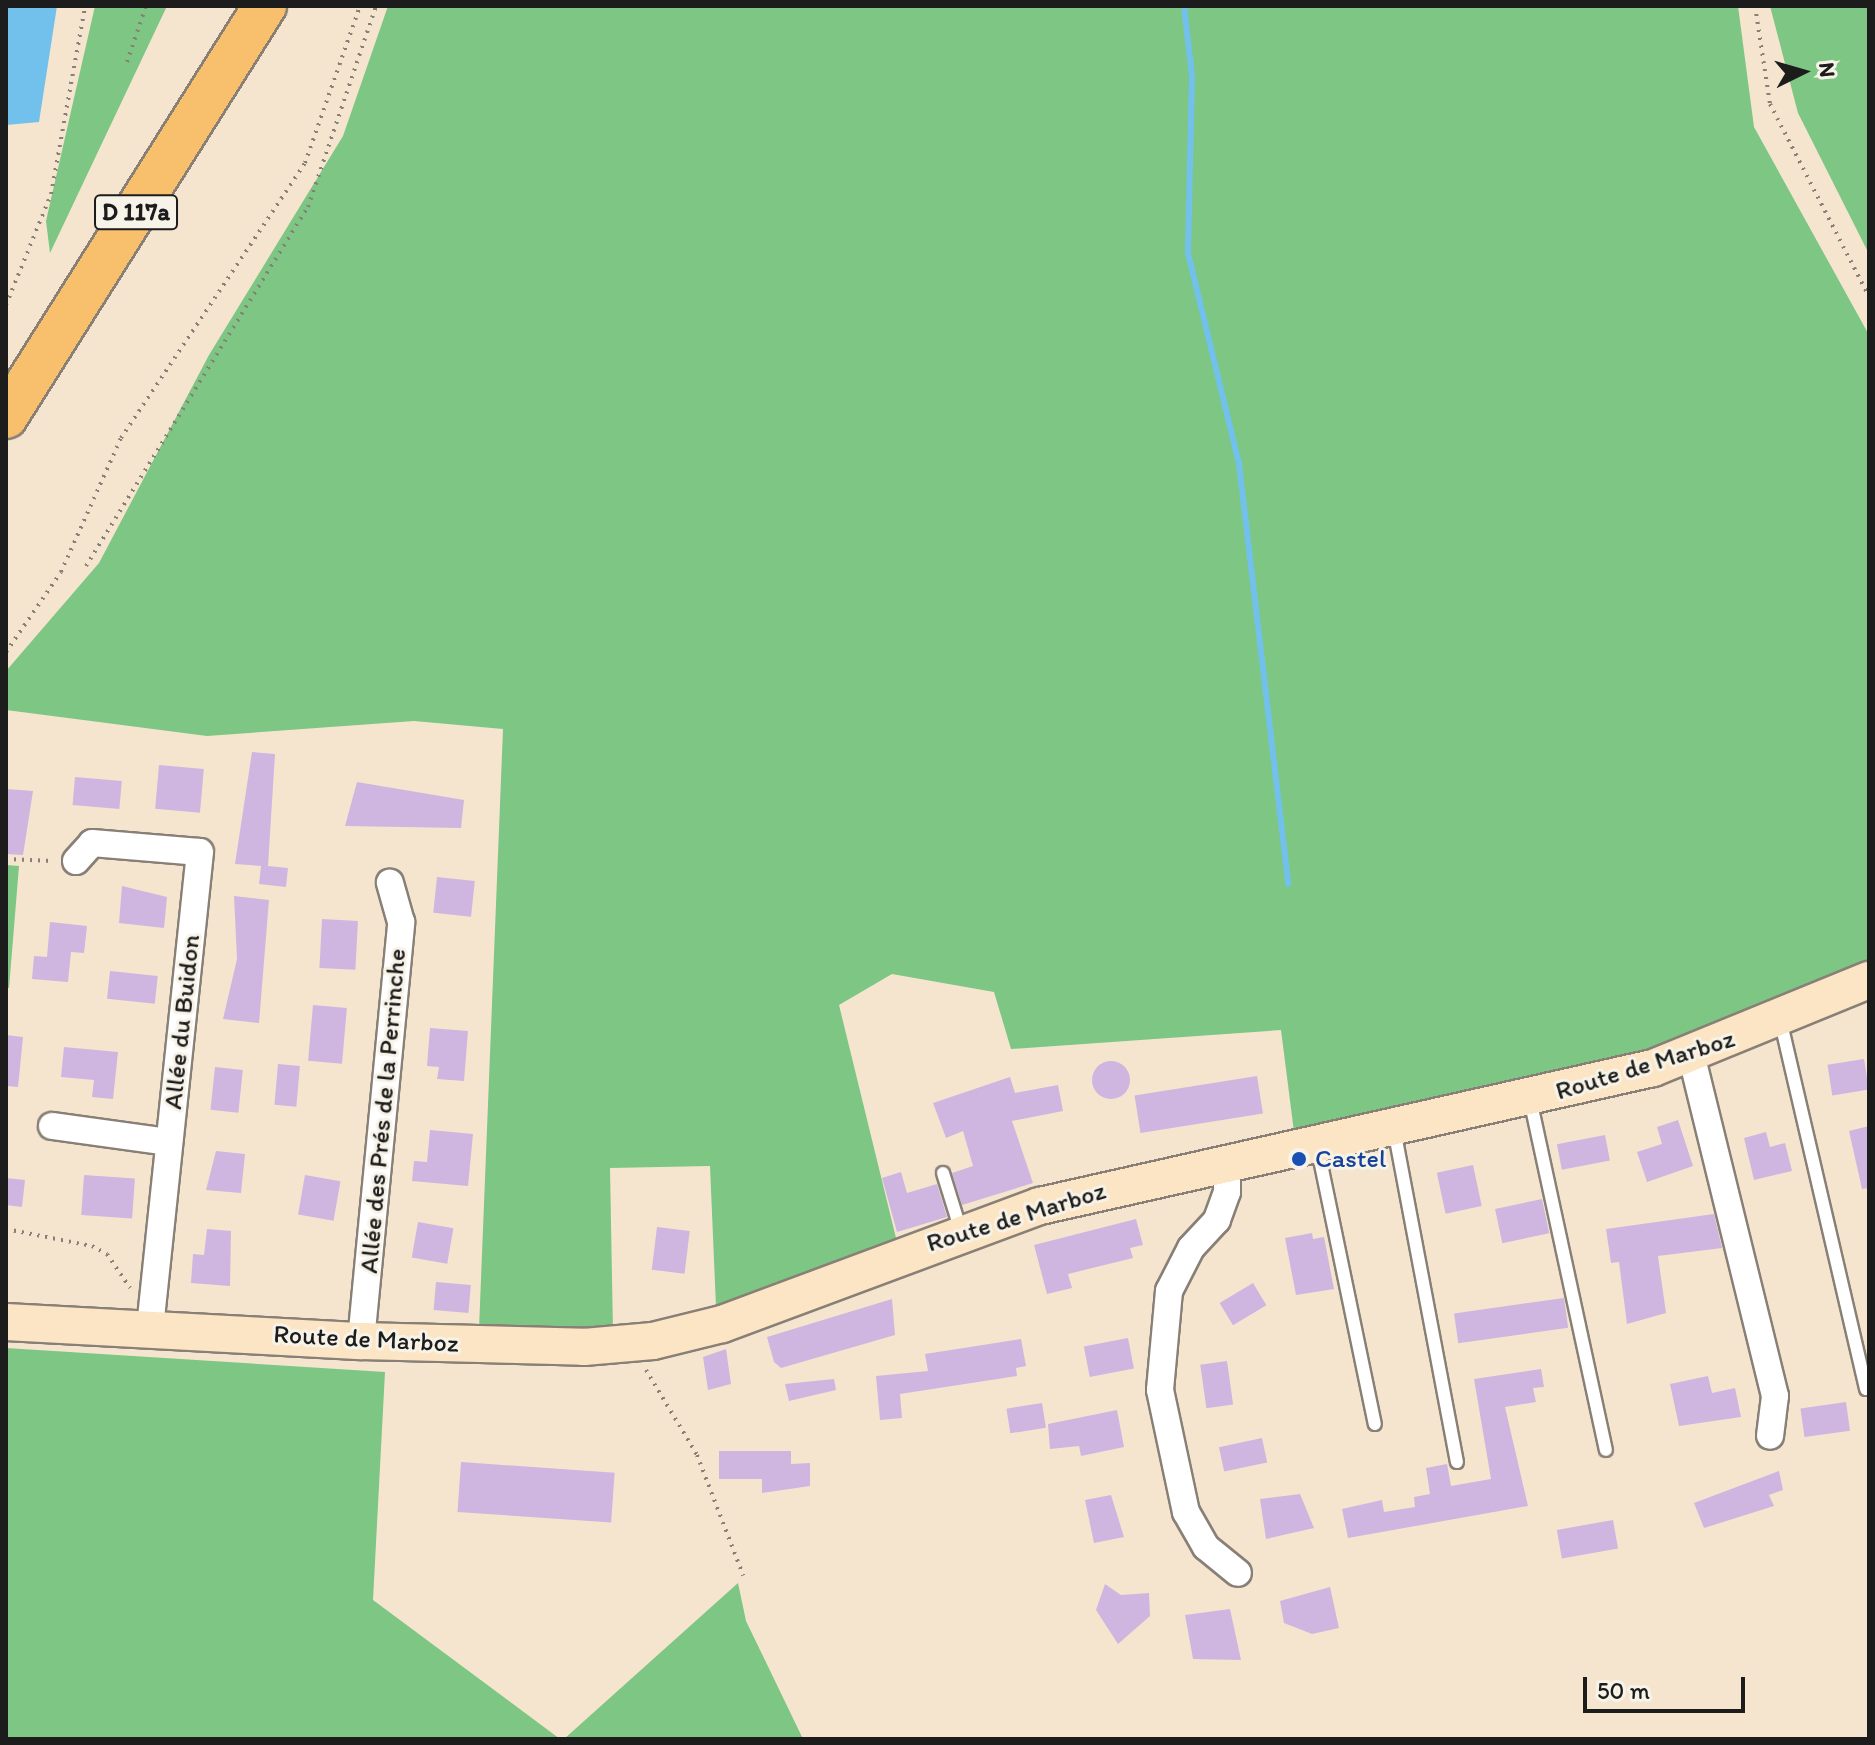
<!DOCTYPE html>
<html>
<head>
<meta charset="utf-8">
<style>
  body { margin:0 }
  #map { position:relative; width:1875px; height:1745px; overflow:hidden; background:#f5e5cf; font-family:Itim,sans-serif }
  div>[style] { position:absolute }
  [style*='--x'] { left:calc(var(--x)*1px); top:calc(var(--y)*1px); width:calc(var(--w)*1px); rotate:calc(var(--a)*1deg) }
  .green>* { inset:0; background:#7dc683 }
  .water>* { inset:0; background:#72c1ed }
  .stream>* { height:6px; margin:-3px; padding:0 3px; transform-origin:3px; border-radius:3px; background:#72c1ed }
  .building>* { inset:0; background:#ceb6e0; transform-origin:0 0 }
  .round { border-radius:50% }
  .path>* { height:4px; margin-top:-2px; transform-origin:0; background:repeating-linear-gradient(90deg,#888076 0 2px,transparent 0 8px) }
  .roads { filter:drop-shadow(2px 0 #888076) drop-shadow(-2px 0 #888076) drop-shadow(0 2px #888076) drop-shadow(0 -2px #888076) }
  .service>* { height:12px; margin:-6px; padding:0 6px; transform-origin:6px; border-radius:6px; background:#fff }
  .minor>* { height:26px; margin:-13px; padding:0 13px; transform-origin:13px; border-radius:13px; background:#fff }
  .secondary>* { height:36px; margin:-18px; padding:0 18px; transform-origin:18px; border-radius:18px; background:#fce5c4 }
  .primary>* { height:42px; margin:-21px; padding:0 21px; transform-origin:21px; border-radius:21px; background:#f8bf6c }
  .dots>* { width:22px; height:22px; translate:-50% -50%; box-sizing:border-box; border:4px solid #f7f3e8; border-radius:50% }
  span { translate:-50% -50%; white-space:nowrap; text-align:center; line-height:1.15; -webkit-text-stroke:6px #f7f3e8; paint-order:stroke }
  .shield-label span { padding:2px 6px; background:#f7f3e8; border:2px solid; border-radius:6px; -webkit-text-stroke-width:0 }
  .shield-label { font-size:24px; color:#1c1c1c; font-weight:700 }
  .street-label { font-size:26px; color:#1c1c1c }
  .transit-label { font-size:26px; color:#164399 }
  .left { translate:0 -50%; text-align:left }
  .frame { position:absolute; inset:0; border:8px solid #1c1c1c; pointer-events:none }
  .north { position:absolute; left:1763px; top:32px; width:80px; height:80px; -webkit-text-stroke:6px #f7f3e8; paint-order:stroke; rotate:85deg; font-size:22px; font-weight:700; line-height:32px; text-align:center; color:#1c1c1c }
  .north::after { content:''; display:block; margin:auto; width:28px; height:36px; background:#1c1c1c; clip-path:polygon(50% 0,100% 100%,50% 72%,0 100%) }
  .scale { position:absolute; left:1583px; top:1677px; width:162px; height:36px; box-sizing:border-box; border:4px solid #1c1c1c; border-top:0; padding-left:10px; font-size:24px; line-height:28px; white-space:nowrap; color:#1c1c1c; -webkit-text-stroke:6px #f7f3e8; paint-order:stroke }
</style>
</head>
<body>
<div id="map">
  <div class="green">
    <div style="clip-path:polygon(95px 6px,167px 6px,50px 253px,46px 221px)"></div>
    <div style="clip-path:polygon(388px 6px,1738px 6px,1754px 127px,1869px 335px,1869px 965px,1632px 1057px,1294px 1132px,1281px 1030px,1011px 1049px,994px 992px,892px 974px,839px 1005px,896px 1238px,716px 1307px,710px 1166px,610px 1168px,613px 1332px,479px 1329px,503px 729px,414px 721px,207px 736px,6px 710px,6px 671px,99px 563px,209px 355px,343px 136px)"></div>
    <div style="clip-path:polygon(1770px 6px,1869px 6px,1869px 254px,1798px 113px)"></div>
    <div style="clip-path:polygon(6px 865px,19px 866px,9px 988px,6px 987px)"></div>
    <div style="clip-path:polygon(6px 1348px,385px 1372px,373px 1600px,560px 1739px,6px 1739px)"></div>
    <div style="clip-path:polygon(738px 1583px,746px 1621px,803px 1739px,564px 1739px)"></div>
  </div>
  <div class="water">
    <div style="clip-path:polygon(6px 6px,57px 6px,39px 122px,6px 125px)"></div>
  </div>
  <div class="stream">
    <div style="--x:1184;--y:6;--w:70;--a:83.5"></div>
    <div style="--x:1192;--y:76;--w:177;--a:91.3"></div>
    <div style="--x:1188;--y:253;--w:217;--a:76.4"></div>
    <div style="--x:1239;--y:464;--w:423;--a:83.3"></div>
  </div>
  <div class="building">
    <div style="clip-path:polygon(252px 752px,275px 754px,268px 866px,288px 868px,286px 887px,259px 884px,261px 866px,235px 864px)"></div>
    <div style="left:159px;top:765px;width:45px;height:44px;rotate:5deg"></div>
    <div style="left:75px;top:777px;width:47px;height:28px;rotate:5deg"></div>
    <div style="clip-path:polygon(357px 782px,464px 800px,461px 828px,345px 826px)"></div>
    <div style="clip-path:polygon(6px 789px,33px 791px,23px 855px,6px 854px)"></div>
    <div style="left:437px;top:877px;width:38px;height:36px;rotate:6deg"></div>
    <div style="clip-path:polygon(122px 886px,167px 897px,164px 928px,119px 923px)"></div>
    <div style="clip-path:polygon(234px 896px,269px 900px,259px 1023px,223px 1019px,237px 959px)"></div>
    <div style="left:322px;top:919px;width:36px;height:49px;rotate:3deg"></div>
    <div style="clip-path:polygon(50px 922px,87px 926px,84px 953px,71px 952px,68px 982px,32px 979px,34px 956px,47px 957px)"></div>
    <div style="left:110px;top:971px;width:48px;height:28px;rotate:6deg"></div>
    <div style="left:313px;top:1005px;width:34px;height:56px;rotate:5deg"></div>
    <div style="clip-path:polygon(430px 1028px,468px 1031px,464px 1081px,437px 1079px,439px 1067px,427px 1066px)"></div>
    <div style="clip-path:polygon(6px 1035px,23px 1037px,18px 1087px,6px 1086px)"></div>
    <div style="clip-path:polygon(64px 1047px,118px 1052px,113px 1099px,92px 1097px,94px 1080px,61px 1077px)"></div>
    <div style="left:1864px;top:1059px;width:31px;height:37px;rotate:81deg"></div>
    <div class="round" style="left:1092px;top:1061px;width:38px;height:38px"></div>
    <div style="left:278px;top:1064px;width:22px;height:41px;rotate:5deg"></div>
    <div style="left:215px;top:1067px;width:28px;height:43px;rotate:6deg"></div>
    <div style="left:1257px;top:1076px;width:38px;height:124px;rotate:81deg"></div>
    <div style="clip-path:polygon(1010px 1077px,1015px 1093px,1058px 1085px,1063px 1111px,1012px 1121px,1033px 1183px,962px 1205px,952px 1173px,973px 1166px,963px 1131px,946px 1138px,933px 1103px)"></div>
    <div style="clip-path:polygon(1678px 1120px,1693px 1166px,1647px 1182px,1637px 1152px,1662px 1144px,1657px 1127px)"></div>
    <div style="clip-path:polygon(1869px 1126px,1869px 1188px,1862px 1189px,1849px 1131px)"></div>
    <div style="clip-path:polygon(430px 1130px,473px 1134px,468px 1186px,412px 1181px,414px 1161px,427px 1162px)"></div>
    <div style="clip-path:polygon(1766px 1132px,1770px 1147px,1785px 1143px,1792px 1171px,1754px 1180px,1744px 1138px)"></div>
    <div style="left:1605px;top:1135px;width:26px;height:49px;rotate:79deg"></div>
    <div style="clip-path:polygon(216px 1151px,245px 1154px,241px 1193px,206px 1190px)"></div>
    <div style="left:1473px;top:1165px;width:42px;height:37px;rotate:78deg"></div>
    <div style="clip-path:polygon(901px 1172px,907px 1193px,937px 1184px,947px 1217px,897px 1232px,882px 1178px)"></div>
    <div style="left:84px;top:1175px;width:51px;height:40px;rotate:4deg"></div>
    <div style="left:305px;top:1175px;width:36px;height:40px;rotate:10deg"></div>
    <div style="clip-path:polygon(6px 1178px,25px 1180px,22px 1207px,6px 1205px)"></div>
    <div style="left:1542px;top:1199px;width:35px;height:48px;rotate:78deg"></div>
    <div style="clip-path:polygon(1714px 1214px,1722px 1248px,1658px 1256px,1666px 1313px,1627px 1324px,1619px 1262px,1611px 1263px,1606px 1229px)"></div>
    <div style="clip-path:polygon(1136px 1219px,1143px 1245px,1130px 1248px,1133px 1258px,1068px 1274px,1072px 1288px,1047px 1294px,1034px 1245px)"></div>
    <div style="left:418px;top:1222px;width:36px;height:36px;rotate:10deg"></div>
    <div style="left:657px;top:1227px;width:33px;height:43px;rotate:7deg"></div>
    <div style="clip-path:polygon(207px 1229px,231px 1231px,230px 1286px,191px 1283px,193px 1254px,204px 1255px)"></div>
    <div style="clip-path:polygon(1312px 1233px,1313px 1239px,1324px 1237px,1334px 1289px,1296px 1295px,1285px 1238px)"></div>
    <div style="left:436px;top:1282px;width:35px;height:28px;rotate:5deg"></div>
    <div style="left:1253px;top:1283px;width:26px;height:39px;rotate:59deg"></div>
    <div style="left:1564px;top:1298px;width:30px;height:111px;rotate:82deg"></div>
    <div style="clip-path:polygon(892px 1299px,895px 1335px,781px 1368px,774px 1362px,767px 1337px)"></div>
    <div style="left:1128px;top:1338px;width:31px;height:45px;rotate:79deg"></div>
    <div style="clip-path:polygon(1021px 1339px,1026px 1366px,1016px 1368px,1017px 1376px,900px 1394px,902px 1418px,880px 1420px,876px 1376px,928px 1371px,925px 1354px)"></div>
    <div style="clip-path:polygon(726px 1349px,731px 1384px,708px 1390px,703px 1357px)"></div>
    <div style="left:1227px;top:1361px;width:44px;height:27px;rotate:82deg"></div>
    <div style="clip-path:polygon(1541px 1369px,1544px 1387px,1533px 1388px,1536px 1402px,1505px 1407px,1528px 1506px,1348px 1538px,1342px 1509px,1382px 1500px,1384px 1512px,1415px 1507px,1414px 1497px,1430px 1494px,1426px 1468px,1447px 1464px,1451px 1486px,1491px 1479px,1474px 1379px)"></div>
    <div style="clip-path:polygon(1708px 1376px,1712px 1393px,1735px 1388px,1741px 1417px,1679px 1426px,1670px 1384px)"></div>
    <div style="clip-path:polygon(834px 1379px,836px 1390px,789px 1401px,785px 1384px)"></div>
    <div style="left:1846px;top:1402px;width:29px;height:46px;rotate:82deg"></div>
    <div style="left:1042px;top:1403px;width:25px;height:36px;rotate:81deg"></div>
    <div style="clip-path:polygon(1117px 1410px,1124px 1447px,1081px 1456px,1079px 1446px,1050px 1449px,1048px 1424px)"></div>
    <div style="left:1262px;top:1438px;width:25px;height:44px;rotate:78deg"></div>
    <div style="clip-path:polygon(719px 1451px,791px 1451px,791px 1464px,810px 1463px,810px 1486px,762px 1493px,762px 1479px,719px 1479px)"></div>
    <div style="left:461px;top:1462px;width:154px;height:50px;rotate:4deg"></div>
    <div style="clip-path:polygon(1779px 1471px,1783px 1490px,1769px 1495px,1774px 1506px,1704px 1528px,1694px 1503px)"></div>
    <div style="clip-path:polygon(1300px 1494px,1314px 1528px,1266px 1539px,1260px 1499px)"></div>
    <div style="clip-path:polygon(1111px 1495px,1124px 1537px,1094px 1543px,1085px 1500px)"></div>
    <div style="left:1613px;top:1520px;width:29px;height:57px;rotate:80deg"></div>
    <div style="clip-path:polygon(1105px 1584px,1121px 1595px,1149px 1593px,1150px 1616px,1118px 1644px,1096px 1610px)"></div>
    <div style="clip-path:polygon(1330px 1587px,1339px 1628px,1312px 1634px,1284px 1623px,1280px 1601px)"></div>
    <div style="clip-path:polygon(1230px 1609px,1241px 1660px,1193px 1659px,1185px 1615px)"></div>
  </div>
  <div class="path">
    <div style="--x:1755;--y:6;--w:99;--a:81.3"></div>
    <div style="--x:1770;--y:104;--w:217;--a:62.8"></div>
    <div style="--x:127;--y:62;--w:59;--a:-71.3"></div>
    <div style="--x:6;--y:305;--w:120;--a:-67.9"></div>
    <div style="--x:51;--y:194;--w:191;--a:-79.7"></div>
    <div style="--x:86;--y:566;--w:422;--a:-58.3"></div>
    <div style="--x:308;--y:207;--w:212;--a:-71.3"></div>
    <div style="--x:6;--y:652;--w:97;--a:-55.5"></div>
    <div style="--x:61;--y:572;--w:147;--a:-65.9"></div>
    <div style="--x:121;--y:438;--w:331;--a:-56.2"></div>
    <div style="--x:305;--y:163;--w:166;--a:-70.7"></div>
    <div style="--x:6;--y:859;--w:47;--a:2.4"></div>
    <div style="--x:6;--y:1229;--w:88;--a:11.2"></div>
    <div style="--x:92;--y:1246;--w:17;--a:28"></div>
    <div style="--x:107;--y:1254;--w:41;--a:55.9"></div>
    <div style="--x:646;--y:1370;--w:99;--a:59"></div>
    <div style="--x:697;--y:1455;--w:129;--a:69"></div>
  </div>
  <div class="roads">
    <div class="service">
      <div style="--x:1780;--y:1019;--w:380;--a:76.9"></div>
      <div style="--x:1530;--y:1099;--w:359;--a:77.8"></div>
      <div style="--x:1394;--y:1129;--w:339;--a:79.3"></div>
      <div style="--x:1317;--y:1145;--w:285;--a:78.3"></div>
      <div style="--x:943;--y:1173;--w:61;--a:72.8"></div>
    </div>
    <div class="minor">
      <div style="--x:76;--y:861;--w:24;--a:-48"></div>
      <div style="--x:92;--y:843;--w:108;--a:4.8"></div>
      <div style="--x:200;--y:852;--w:476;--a:96"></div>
      <div style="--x:1691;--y:1054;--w:352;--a:76.2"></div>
      <div style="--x:1775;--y:1396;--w:40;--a:97.1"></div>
      <div style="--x:52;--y:1126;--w:118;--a:7.8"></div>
      <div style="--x:1227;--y:1161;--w:31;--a:90"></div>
      <div style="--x:1227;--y:1192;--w:30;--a:110"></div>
      <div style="--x:1217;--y:1220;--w:38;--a:133"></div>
      <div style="--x:1191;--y:1248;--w:48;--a:117.1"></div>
      <div style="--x:1169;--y:1291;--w:99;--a:95.2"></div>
      <div style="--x:1160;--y:1390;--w:125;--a:78"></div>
      <div style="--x:1186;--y:1512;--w:40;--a:60.3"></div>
      <div style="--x:1206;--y:1547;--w:41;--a:39.1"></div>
      <div style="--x:361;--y:1341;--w:421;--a:-84.5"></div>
      <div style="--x:401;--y:922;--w:41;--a:-105.8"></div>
    </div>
    <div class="secondary">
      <div style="--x:6;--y:1322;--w:356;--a:3.1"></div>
      <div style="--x:361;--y:1341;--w:223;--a:1.5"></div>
      <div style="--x:584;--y:1347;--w:69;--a:-5"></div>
      <div style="--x:653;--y:1341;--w:71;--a:-13.8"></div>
      <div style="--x:722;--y:1324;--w:339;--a:-20.4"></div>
      <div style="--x:1040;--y:1206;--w:628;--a:-12.69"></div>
      <div style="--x:1653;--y:1068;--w:233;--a:-22.2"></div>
    </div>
    <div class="primary">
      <div style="--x:6;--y:417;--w:486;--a:-57.8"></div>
    </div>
  </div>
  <div class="dots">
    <div style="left:1299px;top:1159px;background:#1a4fb4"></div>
  </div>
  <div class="shield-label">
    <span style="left:136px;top:212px">D 117a</span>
  </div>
  <div class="street-label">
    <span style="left:182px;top:1022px;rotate:-84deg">Allée du Buidon</span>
    <span style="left:1645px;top:1065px;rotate:-17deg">Route de Marboz</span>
    <span style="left:383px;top:1111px;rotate:-85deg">Allée des Prés de la Perrinche</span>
    <span style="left:1016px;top:1217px;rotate:-17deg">Route de Marboz</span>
    <span style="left:366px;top:1339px;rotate:3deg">Route de Marboz</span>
  </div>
  <div class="transit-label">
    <span class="left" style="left:1315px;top:1159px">Castel</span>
  </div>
  <div class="frame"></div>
  <div class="north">N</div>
  <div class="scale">50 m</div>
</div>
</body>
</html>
